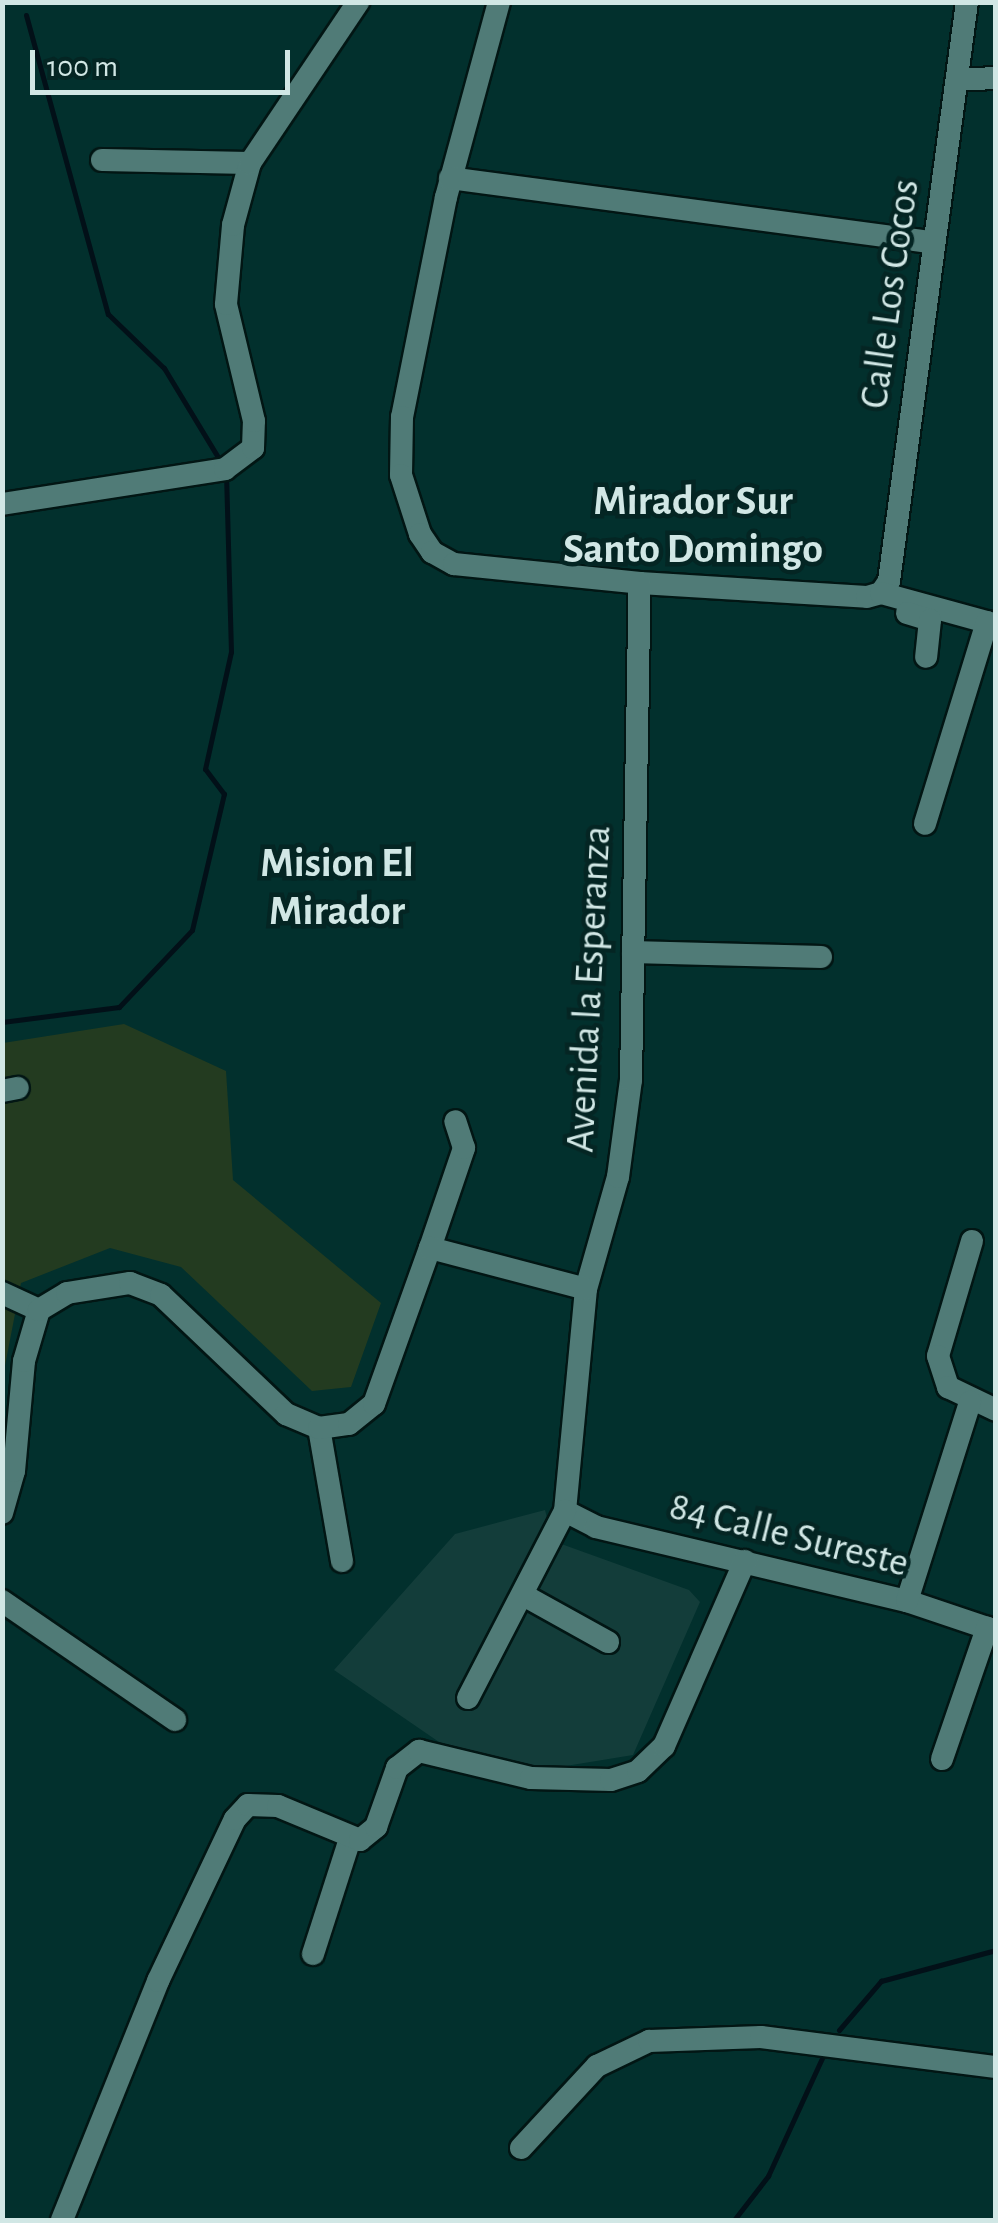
<!DOCTYPE html>
<html>
<head>
<meta charset="utf-8">
<style>
  body { margin:0 }
  #map { position:relative; width:998px; height:2223px; overflow:hidden; background:#02302d; font-family:"Alegreya Sans",sans-serif }
  div>[style] { position:absolute }
  [style*='--x'] { left:calc(var(--x)*1px); top:calc(var(--y)*1px); width:calc(var(--w)*1px); rotate:calc(var(--a)*1deg) }
  .built>* { inset:0; background:#133d3a }
  .green>* { inset:0; background:#233b20 }
  .stream>* { height:5px; margin:-2.5px; padding:0 2.5px; transform-origin:2.5px; border-radius:2.5px; background:#021018 }
  .roads { filter:drop-shadow(2px 0 #021614) drop-shadow(-2px 0 #021614) drop-shadow(0 2px #021614) drop-shadow(0 -2px #021614) }
  .minor>* { height:22px; margin:-11px; padding:0 11px; transform-origin:11px; border-radius:11px; background:#507b77 }
  span { translate:-50% -50%; white-space:nowrap; text-align:center; line-height:1.15; -webkit-text-stroke:9px #042523; paint-order:stroke }
  .street-label { font-size:40px; color:#d1e7e5 }
  .neighbourhood-label { font-size:42px; color:#d1e7e5; font-weight:700 }
  .frame { position:absolute; inset:0; border:5px solid #d1e7e5; pointer-events:none }
  .scale { position:absolute; left:30px; top:50px; width:260px; height:45px; box-sizing:border-box; border:5px solid #d1e7e5; border-top:0; padding-left:12px; font-size:30px; line-height:35px; white-space:nowrap; color:#d1e7e5; -webkit-text-stroke:8px #042523; paint-order:stroke }
</style>
</head>
<body>
<div id="map">
  <div class="built">
    <div style="clip-path:polygon(545px 1510px,553px 1541px,689px 1590px,700px 1602px,633px 1755px,529px 1772px,439px 1742px,334px 1670px,455px 1534px)"></div>
  </div>
  <div class="green">
    <div style="clip-path:polygon(124px 1024px,226px 1071px,233px 1180px,381px 1303px,351px 1387px,312px 1391px,181px 1267px,110px 1248px,21px 1283px,3px 1376px,3px 1043px)"></div>
  </div>
  <div class="stream">
    <div style="--x:26;--y:15;--w:310;--a:74.7"></div>
    <div style="--x:108;--y:314;--w:78;--a:44"></div>
    <div style="--x:164;--y:368;--w:110;--a:58.8"></div>
    <div style="--x:2;--y:1022;--w:118;--a:-7.3"></div>
    <div style="--x:119;--y:1007;--w:106;--a:-46.5"></div>
    <div style="--x:192;--y:930;--w:140;--a:-76.8"></div>
    <div style="--x:224;--y:794;--w:31;--a:-127"></div>
    <div style="--x:205;--y:769;--w:120;--a:-77.5"></div>
    <div style="--x:231;--y:652;--w:175;--a:-91.6"></div>
    <div style="--x:839;--y:2030;--w:65;--a:-49.4"></div>
    <div style="--x:881;--y:1981;--w:119;--a:-15.1"></div>
    <div style="--x:734;--y:2220;--w:56;--a:-52.3"></div>
    <div style="--x:768;--y:2176;--w:132;--a:-65.4"></div>
  </div>
  <div class="roads">
    <div class="minor">
      <div style="--x:499;--y:2;--w:202;--a:105.2"></div>
      <div style="--x:446;--y:197;--w:224;--a:101.3"></div>
      <div style="--x:402;--y:417;--w:58;--a:91"></div>
      <div style="--x:401;--y:475;--w:62;--a:72.1"></div>
      <div style="--x:420;--y:534;--w:22;--a:56"></div>
      <div style="--x:432;--y:552;--w:25;--a:29"></div>
      <div style="--x:454;--y:564;--w:187;--a:5.8"></div>
      <div style="--x:640;--y:583;--w:227;--a:3.5"></div>
      <div style="--x:867;--y:597;--w:15;--a:-16"></div>
      <div style="--x:957;--y:79;--w:39;--a:-1"></div>
      <div style="--x:102;--y:160;--w:148;--a:1.2"></div>
      <div style="--x:450;--y:178;--w:488;--a:7.6"></div>
      <div style="--x:2;--y:504;--w:226;--a:-8.9"></div>
      <div style="--x:225;--y:469;--w:35;--a:-37"></div>
      <div style="--x:253;--y:448;--w:27;--a:-88"></div>
      <div style="--x:254;--y:421;--w:120;--a:-103.5"></div>
      <div style="--x:226;--y:304;--w:79;--a:-84.9"></div>
      <div style="--x:233;--y:225;--w:64;--a:-74.7"></div>
      <div style="--x:250;--y:163;--w:194;--a:-56.1"></div>
      <div style="--x:881;--y:593;--w:14;--a:-56"></div>
      <div style="--x:889;--y:581;--w:584;--a:-82.33"></div>
      <div style="--x:881;--y:593;--w:110;--a:15.3"></div>
      <div style="--x:987;--y:622;--w:211;--a:107.1"></div>
      <div style="--x:907;--y:613;--w:24;--a:17"></div>
      <div style="--x:930;--y:620;--w:37;--a:96"></div>
      <div style="--x:633;--y:952;--w:188;--a:1.5"></div>
      <div style="--x:2;--y:1091;--w:16;--a:-11"></div>
      <div style="--x:972;--y:1241;--w:120;--a:106.5"></div>
      <div style="--x:938;--y:1356;--w:33;--a:72"></div>
      <div style="--x:948;--y:1387;--w:53;--a:25.6"></div>
      <div style="--x:430;--y:1248;--w:106;--a:-71.2"></div>
      <div style="--x:464;--y:1148;--w:28;--a:-108"></div>
      <div style="--x:2;--y:1293;--w:41;--a:24.7"></div>
      <div style="--x:319;--y:1428;--w:135;--a:80.2"></div>
      <div style="--x:565;--y:1511;--w:223;--a:-84.6"></div>
      <div style="--x:586;--y:1289;--w:116;--a:-74.1"></div>
      <div style="--x:618;--y:1177;--w:98;--a:-82.4"></div>
      <div style="--x:631;--y:1080;--w:497;--a:-89"></div>
      <div style="--x:565;--y:1511;--w:35;--a:27"></div>
      <div style="--x:596;--y:1527;--w:320;--a:13.4"></div>
      <div style="--x:907;--y:1601;--w:94;--a:18.6"></div>
      <div style="--x:2;--y:1513;--w:44;--a:-74.1"></div>
      <div style="--x:14;--y:1471;--w:110;--a:-84.8"></div>
      <div style="--x:24;--y:1361;--w:53;--a:-73.6"></div>
      <div style="--x:39;--y:1310;--w:33;--a:-31"></div>
      <div style="--x:67;--y:1293;--w:64;--a:-9"></div>
      <div style="--x:130;--y:1283;--w:33;--a:21"></div>
      <div style="--x:161;--y:1295;--w:173;--a:43.6"></div>
      <div style="--x:286;--y:1414;--w:36;--a:23"></div>
      <div style="--x:319;--y:1428;--w:30;--a:-8"></div>
      <div style="--x:349;--y:1424;--w:32;--a:-39"></div>
      <div style="--x:374;--y:1404;--w:166;--a:-70.3"></div>
      <div style="--x:430;--y:1248;--w:161;--a:14.7"></div>
      <div style="--x:525;--y:1596;--w:95;--a:29"></div>
      <div style="--x:2;--y:1601;--w:210;--a:34.5"></div>
      <div style="--x:907;--y:1601;--w:209;--a:-72.4"></div>
      <div style="--x:468;--y:1698;--w:211;--a:-62.6"></div>
      <div style="--x:942;--y:1759;--w:139;--a:-71"></div>
      <div style="--x:313;--y:1954;--w:121;--a:-72.2"></div>
      <div style="--x:521;--y:2148;--w:112;--a:-47.2"></div>
      <div style="--x:597;--y:2066;--w:58;--a:-25.7"></div>
      <div style="--x:649;--y:2041;--w:112;--a:-2"></div>
      <div style="--x:761;--y:2037;--w:237;--a:7.3"></div>
      <div style="--x:62;--y:2220;--w:258;--a:-68.1"></div>
      <div style="--x:158;--y:1981;--w:179;--a:-64.6"></div>
      <div style="--x:235;--y:1819;--w:19;--a:-47"></div>
      <div style="--x:248;--y:1805;--w:30;--a:2"></div>
      <div style="--x:278;--y:1806;--w:89;--a:22.5"></div>
      <div style="--x:360;--y:1840;--w:21;--a:-39"></div>
      <div style="--x:376;--y:1827;--w:63;--a:-70.4"></div>
      <div style="--x:397;--y:1768;--w:28;--a:-38"></div>
      <div style="--x:419;--y:1751;--w:115;--a:13.6"></div>
      <div style="--x:531;--y:1778;--w:80;--a:1.4"></div>
      <div style="--x:611;--y:1780;--w:28;--a:-18"></div>
      <div style="--x:638;--y:1771;--w:36;--a:-44"></div>
      <div style="--x:664;--y:1746;--w:202;--a:-66.4"></div>
    </div>
  </div>
  <div class="street-label">
    <span style="left:890px;top:294px;rotate:-82deg">Calle Los Cocos</span>
    <span style="left:589px;top:989px;rotate:-87deg">Avenida la Esperanza</span>
    <span style="left:789px;top:1535px;rotate:14deg">84 Calle Sureste</span>
  </div>
  <div class="neighbourhood-label">
    <span style="left:693px;top:525px">Mirador Sur<br>Santo Domingo</span>
    <span style="left:337px;top:887px">Mision El<br>Mirador</span>
  </div>
  <div class="frame"></div>
  <div class="scale">100 m</div>
</div>
</body>
</html>
